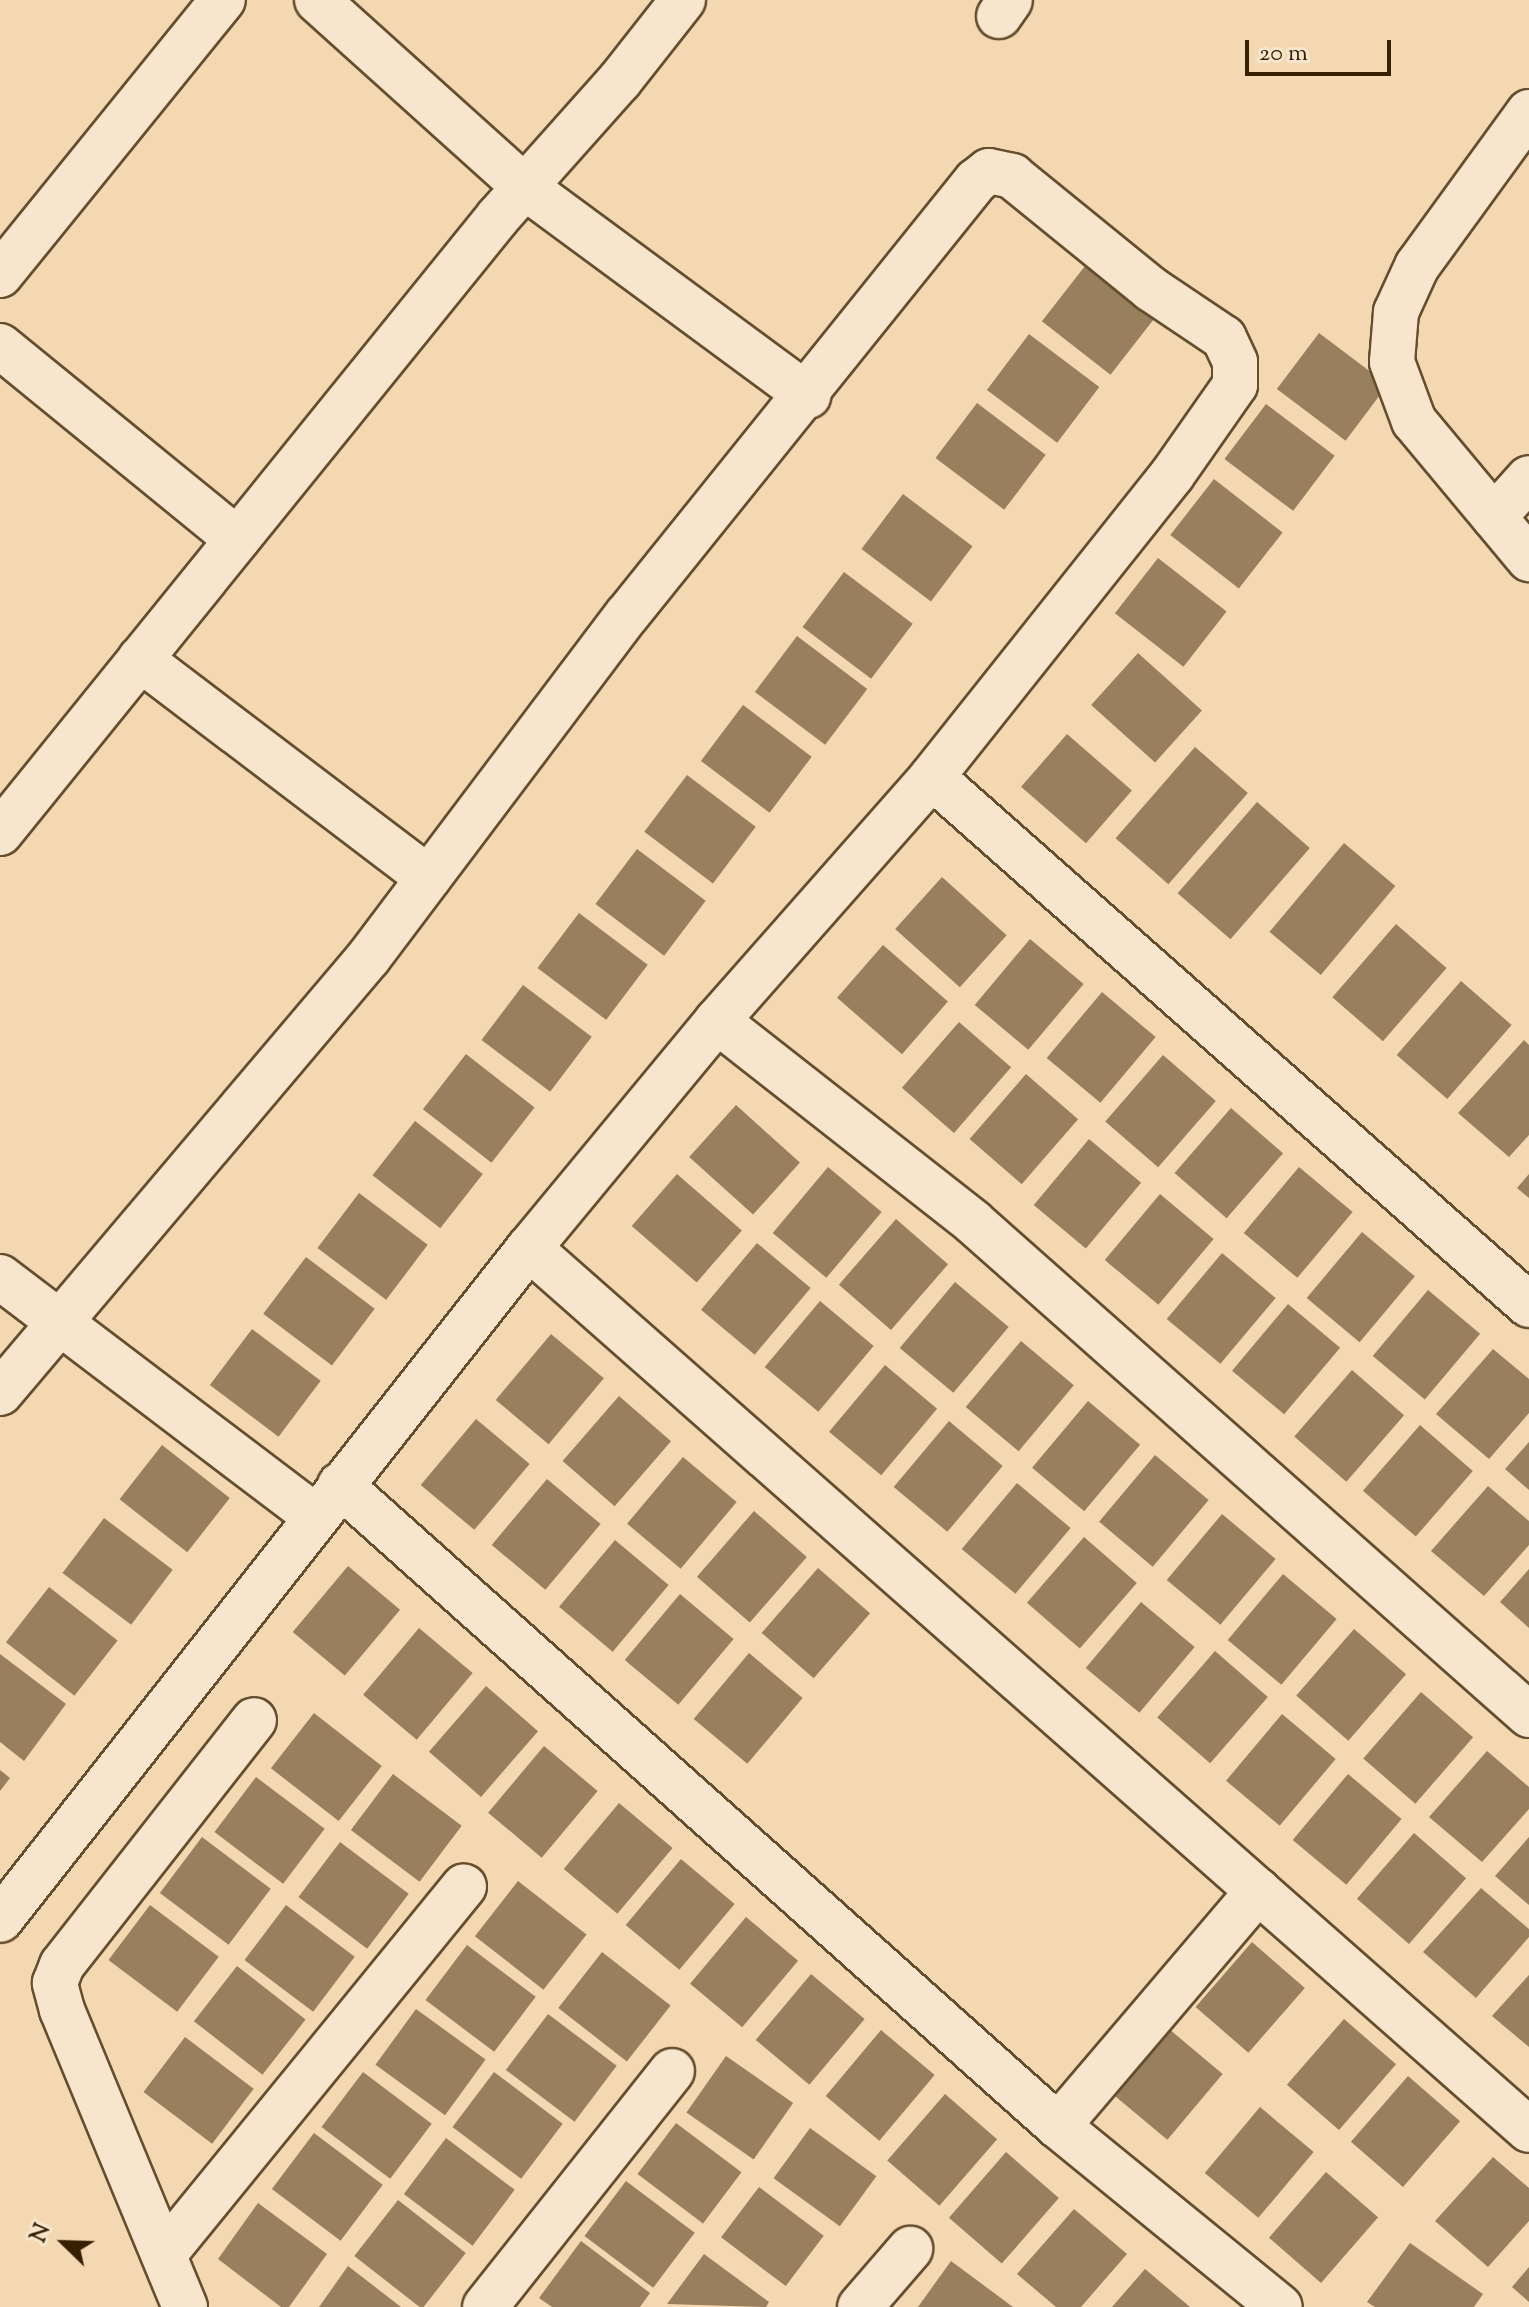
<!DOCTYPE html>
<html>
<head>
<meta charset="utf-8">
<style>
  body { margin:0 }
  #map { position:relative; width:1529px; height:2307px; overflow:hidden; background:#f3d8b2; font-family:"Sorts Mill Goudy",serif }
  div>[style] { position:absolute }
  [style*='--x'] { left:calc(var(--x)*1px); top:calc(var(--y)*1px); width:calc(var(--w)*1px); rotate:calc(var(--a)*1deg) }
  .building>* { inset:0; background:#98805e; transform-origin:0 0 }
  .roads { filter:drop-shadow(2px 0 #654e2e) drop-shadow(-2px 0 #654e2e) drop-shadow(0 2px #654e2e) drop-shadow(0 -2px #654e2e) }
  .street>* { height:44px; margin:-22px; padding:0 22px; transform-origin:22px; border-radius:22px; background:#f7e6cd }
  span { translate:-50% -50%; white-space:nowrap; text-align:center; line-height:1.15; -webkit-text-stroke:6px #f7e6cd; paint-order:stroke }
  .north { position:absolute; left:24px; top:2203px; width:80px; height:80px; -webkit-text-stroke:6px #f7e6cd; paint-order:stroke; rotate:293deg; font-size:22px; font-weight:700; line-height:32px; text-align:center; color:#362002 }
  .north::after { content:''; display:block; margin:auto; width:28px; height:36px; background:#362002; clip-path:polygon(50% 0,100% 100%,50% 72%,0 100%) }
  .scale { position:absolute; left:1245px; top:40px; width:146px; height:36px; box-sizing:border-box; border:4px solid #362002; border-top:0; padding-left:10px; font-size:24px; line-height:28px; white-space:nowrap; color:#362002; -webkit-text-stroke:6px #f7e6cd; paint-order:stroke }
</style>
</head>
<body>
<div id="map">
  <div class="building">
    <div style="left:1085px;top:266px;width:87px;height:70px;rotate:38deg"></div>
    <div style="left:1319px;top:333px;width:86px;height:70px;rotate:37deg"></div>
    <div style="left:1029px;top:334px;width:88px;height:70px;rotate:37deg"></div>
    <div style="left:977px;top:403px;width:86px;height:69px;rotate:37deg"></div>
    <div style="left:1266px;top:404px;width:86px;height:69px;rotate:37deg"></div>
    <div style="left:1214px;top:479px;width:87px;height:71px;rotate:38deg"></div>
    <div style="left:903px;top:494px;width:87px;height:69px;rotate:37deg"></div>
    <div style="left:1158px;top:558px;width:87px;height:70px;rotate:38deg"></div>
    <div style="left:844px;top:572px;width:86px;height:69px;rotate:37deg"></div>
    <div style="left:797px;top:636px;width:88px;height:70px;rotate:37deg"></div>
    <div style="left:1138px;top:653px;width:86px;height:70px;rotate:42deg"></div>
    <div style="left:743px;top:705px;width:86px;height:70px;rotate:37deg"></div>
    <div style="left:1067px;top:734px;width:86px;height:70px;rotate:41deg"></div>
    <div style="left:1195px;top:747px;width:70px;height:121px;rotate:41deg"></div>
    <div style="left:687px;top:775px;width:86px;height:71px;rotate:37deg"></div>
    <div style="left:1257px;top:802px;width:70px;height:121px;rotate:41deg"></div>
    <div style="left:1344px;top:843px;width:67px;height:116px;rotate:40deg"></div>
    <div style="left:637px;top:849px;width:86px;height:69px;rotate:37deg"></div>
    <div style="left:942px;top:877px;width:87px;height:70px;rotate:42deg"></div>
    <div style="left:579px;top:913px;width:86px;height:69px;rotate:37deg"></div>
    <div style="left:1396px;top:924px;width:67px;height:97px;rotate:41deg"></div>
    <div style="left:1030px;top:939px;width:70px;height:86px;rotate:40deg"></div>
    <div style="left:883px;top:945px;width:86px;height:70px;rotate:41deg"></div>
    <div style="left:1461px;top:981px;width:67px;height:98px;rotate:41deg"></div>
    <div style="left:523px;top:985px;width:86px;height:69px;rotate:37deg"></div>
    <div style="left:1102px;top:992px;width:70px;height:86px;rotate:40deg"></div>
    <div style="left:959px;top:1022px;width:69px;height:87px;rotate:41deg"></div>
    <div style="clip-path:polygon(1524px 1040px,1529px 1045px,1529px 1135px,1509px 1157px,1458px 1113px)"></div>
    <div style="left:466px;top:1054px;width:87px;height:70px;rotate:38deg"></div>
    <div style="left:1163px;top:1055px;width:70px;height:88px;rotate:41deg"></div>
    <div style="left:1026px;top:1074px;width:69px;height:86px;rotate:41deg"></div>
    <div style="left:736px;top:1105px;width:86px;height:70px;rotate:42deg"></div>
    <div style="left:1231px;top:1108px;width:69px;height:86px;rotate:41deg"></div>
    <div style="left:415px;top:1121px;width:86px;height:69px;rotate:38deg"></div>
    <div style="left:1089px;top:1139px;width:68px;height:86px;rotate:40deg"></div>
    <div style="left:828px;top:1167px;width:70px;height:86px;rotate:40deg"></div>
    <div style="left:1299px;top:1167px;width:70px;height:86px;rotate:40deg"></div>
    <div style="left:677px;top:1174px;width:86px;height:69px;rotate:41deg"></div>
    <div style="clip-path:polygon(1529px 1174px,1529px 1198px,1517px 1188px)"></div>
    <div style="left:359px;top:1193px;width:86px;height:69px;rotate:37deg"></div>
    <div style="left:1160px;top:1194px;width:70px;height:86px;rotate:40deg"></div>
    <div style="left:896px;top:1219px;width:69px;height:87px;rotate:41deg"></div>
    <div style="left:1362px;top:1232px;width:69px;height:86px;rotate:40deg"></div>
    <div style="left:757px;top:1243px;width:70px;height:87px;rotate:40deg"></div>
    <div style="left:1222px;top:1253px;width:70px;height:86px;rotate:40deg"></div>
    <div style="left:306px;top:1257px;width:86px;height:71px;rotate:37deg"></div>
    <div style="left:955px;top:1282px;width:70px;height:86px;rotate:40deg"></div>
    <div style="left:1428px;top:1290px;width:68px;height:86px;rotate:40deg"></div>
    <div style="left:820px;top:1301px;width:70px;height:86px;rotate:40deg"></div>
    <div style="left:1288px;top:1304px;width:68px;height:87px;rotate:40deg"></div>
    <div style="left:252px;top:1329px;width:86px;height:70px;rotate:37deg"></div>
    <div style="left:551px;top:1334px;width:69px;height:86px;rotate:40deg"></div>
    <div style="left:1021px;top:1341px;width:69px;height:86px;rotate:40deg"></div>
    <div style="clip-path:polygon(1493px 1349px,1529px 1379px,1529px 1413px,1489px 1459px,1436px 1414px)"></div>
    <div style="left:885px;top:1365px;width:68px;height:87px;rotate:40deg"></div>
    <div style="left:1352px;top:1370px;width:69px;height:88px;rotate:41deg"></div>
    <div style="left:619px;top:1396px;width:69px;height:86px;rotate:41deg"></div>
    <div style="left:1088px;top:1401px;width:68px;height:87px;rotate:40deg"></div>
    <div style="left:476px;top:1419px;width:70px;height:86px;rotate:40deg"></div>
    <div style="left:949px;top:1421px;width:70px;height:86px;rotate:40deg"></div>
    <div style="left:1420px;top:1425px;width:70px;height:87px;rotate:41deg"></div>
    <div style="clip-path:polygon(1529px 1442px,1529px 1490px,1505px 1469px)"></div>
    <div style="left:162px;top:1445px;width:86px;height:69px;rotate:38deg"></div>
    <div style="left:1155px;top:1455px;width:70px;height:87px;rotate:40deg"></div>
    <div style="left:683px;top:1457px;width:70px;height:87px;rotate:40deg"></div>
    <div style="left:547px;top:1479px;width:70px;height:86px;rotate:40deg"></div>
    <div style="left:1017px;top:1483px;width:70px;height:86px;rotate:40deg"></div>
    <div style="clip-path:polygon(1488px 1486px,1529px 1521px,1529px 1545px,1484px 1596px,1431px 1551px)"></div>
    <div style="left:754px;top:1511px;width:70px;height:87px;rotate:41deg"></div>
    <div style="left:1222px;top:1514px;width:70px;height:86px;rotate:40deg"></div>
    <div style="left:104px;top:1518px;width:86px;height:69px;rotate:37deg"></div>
    <div style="left:1084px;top:1537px;width:70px;height:87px;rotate:41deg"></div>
    <div style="left:615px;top:1540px;width:70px;height:87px;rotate:40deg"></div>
    <div style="left:348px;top:1566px;width:68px;height:86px;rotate:40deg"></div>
    <div style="left:818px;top:1568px;width:69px;height:86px;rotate:41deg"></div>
    <div style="clip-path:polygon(1529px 1569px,1529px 1628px,1500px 1602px)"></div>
    <div style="left:1283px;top:1574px;width:70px;height:86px;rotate:40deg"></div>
    <div style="left:49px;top:1587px;width:87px;height:70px;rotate:38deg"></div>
    <div style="left:680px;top:1594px;width:70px;height:86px;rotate:40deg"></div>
    <div style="left:1141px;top:1602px;width:70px;height:86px;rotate:40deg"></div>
    <div style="left:419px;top:1628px;width:70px;height:87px;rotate:40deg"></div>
    <div style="left:1354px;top:1629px;width:69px;height:88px;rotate:41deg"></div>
    <div style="left:1215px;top:1651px;width:70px;height:88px;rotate:41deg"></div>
    <div style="left:749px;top:1653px;width:70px;height:86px;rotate:40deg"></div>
    <div style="clip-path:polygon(0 1654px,66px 1704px,24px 1761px,0 1742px)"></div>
    <div style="left:486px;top:1686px;width:69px;height:87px;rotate:41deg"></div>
    <div style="left:1421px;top:1692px;width:69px;height:88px;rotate:41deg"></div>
    <div style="left:314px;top:1713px;width:86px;height:70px;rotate:38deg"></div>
    <div style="left:1282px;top:1714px;width:70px;height:87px;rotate:40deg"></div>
    <div style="left:544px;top:1746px;width:70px;height:87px;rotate:40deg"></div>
    <div style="clip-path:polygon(1487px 1751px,1529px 1787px,1529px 1809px,1482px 1862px,1429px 1817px)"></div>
    <div style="clip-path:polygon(0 1770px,10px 1778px,0 1791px)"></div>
    <div style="left:393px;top:1774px;width:86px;height:70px;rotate:37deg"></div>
    <div style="left:1348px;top:1774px;width:70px;height:86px;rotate:40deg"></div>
    <div style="left:256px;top:1777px;width:86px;height:69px;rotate:37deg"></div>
    <div style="left:619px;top:1803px;width:70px;height:86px;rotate:40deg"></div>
    <div style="left:1414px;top:1833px;width:69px;height:87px;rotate:41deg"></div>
    <div style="left:202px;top:1837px;width:86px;height:70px;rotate:37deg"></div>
    <div style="clip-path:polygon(1529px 1837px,1529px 1905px,1495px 1876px)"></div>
    <div style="left:340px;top:1842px;width:86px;height:69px;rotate:37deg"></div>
    <div style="left:681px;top:1859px;width:70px;height:86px;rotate:40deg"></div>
    <div style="left:518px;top:1881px;width:87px;height:70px;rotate:38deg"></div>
    <div style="clip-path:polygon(1481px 1888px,1529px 1929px,1529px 1937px,1476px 1998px,1423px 1952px)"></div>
    <div style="left:150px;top:1905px;width:86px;height:69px;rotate:37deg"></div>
    <div style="left:286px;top:1905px;width:86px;height:69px;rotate:37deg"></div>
    <div style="left:746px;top:1917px;width:68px;height:87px;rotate:40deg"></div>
    <div style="left:1252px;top:1942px;width:70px;height:86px;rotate:41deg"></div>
    <div style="left:467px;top:1945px;width:86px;height:69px;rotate:37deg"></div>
    <div style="left:602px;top:1952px;width:87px;height:71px;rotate:38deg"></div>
    <div style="left:237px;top:1966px;width:87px;height:70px;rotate:38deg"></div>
    <div style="left:811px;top:1974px;width:70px;height:86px;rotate:40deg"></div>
    <div style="clip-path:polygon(1529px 1975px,1529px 2047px,1492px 2016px)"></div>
    <div style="left:416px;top:2009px;width:86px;height:69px;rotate:36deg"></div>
    <div style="left:548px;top:2014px;width:86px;height:70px;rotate:37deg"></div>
    <div style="left:1344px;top:2019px;width:69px;height:87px;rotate:41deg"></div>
    <div style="left:1169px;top:2029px;width:70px;height:86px;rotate:40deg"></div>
    <div style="left:881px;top:2030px;width:70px;height:86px;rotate:40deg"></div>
    <div style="left:185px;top:2037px;width:86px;height:69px;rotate:37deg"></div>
    <div style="left:726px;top:2056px;width:82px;height:69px;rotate:35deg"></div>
    <div style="left:363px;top:2072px;width:86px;height:69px;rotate:37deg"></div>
    <div style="left:494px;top:2072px;width:86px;height:69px;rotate:37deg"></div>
    <div style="left:1408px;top:2076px;width:69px;height:87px;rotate:41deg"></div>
    <div style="left:945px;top:2094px;width:69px;height:88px;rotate:41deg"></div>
    <div style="left:1260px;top:2107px;width:70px;height:86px;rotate:40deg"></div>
    <div style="left:676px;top:2123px;width:82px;height:64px;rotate:37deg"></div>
    <div style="left:810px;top:2128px;width:82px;height:62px;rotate:36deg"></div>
    <div style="left:314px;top:2133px;width:86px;height:70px;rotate:37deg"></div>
    <div style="left:446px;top:2138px;width:86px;height:70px;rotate:37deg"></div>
    <div style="left:1006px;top:2152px;width:70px;height:87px;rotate:41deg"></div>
    <div style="clip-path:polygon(1493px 2157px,1529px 2188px,1529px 2221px,1488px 2267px,1435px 2221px)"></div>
    <div style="left:1326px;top:2172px;width:69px;height:87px;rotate:41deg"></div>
    <div style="left:626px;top:2181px;width:86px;height:69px;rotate:37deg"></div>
    <div style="left:759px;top:2187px;width:81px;height:63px;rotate:37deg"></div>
    <div style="left:398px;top:2200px;width:86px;height:71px;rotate:38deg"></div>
    <div style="clip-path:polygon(258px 2203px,327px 2254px,289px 2307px,281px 2307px,218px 2259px)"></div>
    <div style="clip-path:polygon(1074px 2209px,1127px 2254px,1081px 2307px,1056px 2307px,1017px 2274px)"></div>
    <div style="clip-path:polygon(581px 2241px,650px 2293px,640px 2307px,552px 2307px,539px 2298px)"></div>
    <div style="clip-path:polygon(1410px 2243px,1483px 2294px,1474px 2307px,1375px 2307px,1367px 2302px)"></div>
    <div style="clip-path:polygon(704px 2254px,769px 2302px,766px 2307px,667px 2304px)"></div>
    <div style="clip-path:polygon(951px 2261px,1013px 2307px,918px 2307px)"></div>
    <div style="clip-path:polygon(348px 2266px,401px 2307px,319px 2307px)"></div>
    <div style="clip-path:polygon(1529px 2267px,1529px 2302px,1512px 2287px)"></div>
    <div style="clip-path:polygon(1145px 2269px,1190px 2307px,1112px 2307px)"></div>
  </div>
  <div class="roads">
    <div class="street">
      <div style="--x:317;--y:0;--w:280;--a:42"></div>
      <div style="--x:525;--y:187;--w:352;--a:36.4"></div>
      <div style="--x:999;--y:16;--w:19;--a:-55"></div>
      <div style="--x:1529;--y:112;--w:190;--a:126"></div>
      <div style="--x:1417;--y:266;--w:51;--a:114.5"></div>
      <div style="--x:1396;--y:312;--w:50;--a:94.6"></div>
      <div style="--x:1392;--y:362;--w:63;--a:69.6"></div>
      <div style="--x:1414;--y:421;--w:180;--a:50.2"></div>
      <div style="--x:0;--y:275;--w:354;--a:-51"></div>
      <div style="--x:0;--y:346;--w:306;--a:39.2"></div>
      <div style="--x:1494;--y:517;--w:52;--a:-48.1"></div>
      <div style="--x:140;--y:659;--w:362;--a:37.2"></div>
      <div style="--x:932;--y:777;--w:797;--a:41.49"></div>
      <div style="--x:0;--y:833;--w:792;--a:-51.05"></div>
      <div style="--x:498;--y:217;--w:183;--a:-48.3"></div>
      <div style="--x:620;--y:80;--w:102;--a:-51.8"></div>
      <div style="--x:717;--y:1021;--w:325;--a:38.1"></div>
      <div style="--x:973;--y:1222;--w:743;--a:41.56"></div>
      <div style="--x:529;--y:1248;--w:1333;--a:41.41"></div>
      <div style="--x:0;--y:1277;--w:395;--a:37.2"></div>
      <div style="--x:0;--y:1393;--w:571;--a:-49.76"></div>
      <div style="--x:369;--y:957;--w:428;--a:-53"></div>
      <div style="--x:627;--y:615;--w:557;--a:-51.2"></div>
      <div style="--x:976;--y:181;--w:16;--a:-38"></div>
      <div style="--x:989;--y:171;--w:24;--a:12"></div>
      <div style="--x:1012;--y:176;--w:179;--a:39.1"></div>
      <div style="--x:1151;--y:289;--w:88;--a:33.9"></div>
      <div style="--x:1224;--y:338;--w:26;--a:65"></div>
      <div style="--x:1235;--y:362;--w:23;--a:90"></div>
      <div style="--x:1235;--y:385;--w:110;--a:125"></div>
      <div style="--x:1172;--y:475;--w:386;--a:128.5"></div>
      <div style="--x:932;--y:777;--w:325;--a:131.4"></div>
      <div style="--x:717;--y:1021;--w:295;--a:129.6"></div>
      <div style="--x:529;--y:1248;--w:855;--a:128.21"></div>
      <div style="--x:340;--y:1485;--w:962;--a:41.76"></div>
      <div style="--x:1058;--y:2126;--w:286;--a:39.2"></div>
      <div style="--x:1058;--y:2126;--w:309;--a:-49.6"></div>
      <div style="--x:165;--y:2253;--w:473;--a:-50.8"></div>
      <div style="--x:185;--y:2307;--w:321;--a:-112.5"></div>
      <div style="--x:62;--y:2010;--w:28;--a:-105"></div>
      <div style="--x:55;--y:1983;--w:19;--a:-69"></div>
      <div style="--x:62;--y:1965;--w:311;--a:-51.9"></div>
      <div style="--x:485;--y:2307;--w:301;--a:-51.6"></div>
      <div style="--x:860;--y:2307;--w:77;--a:-49.2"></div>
    </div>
  </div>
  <div class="north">N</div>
  <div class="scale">20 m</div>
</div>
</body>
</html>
